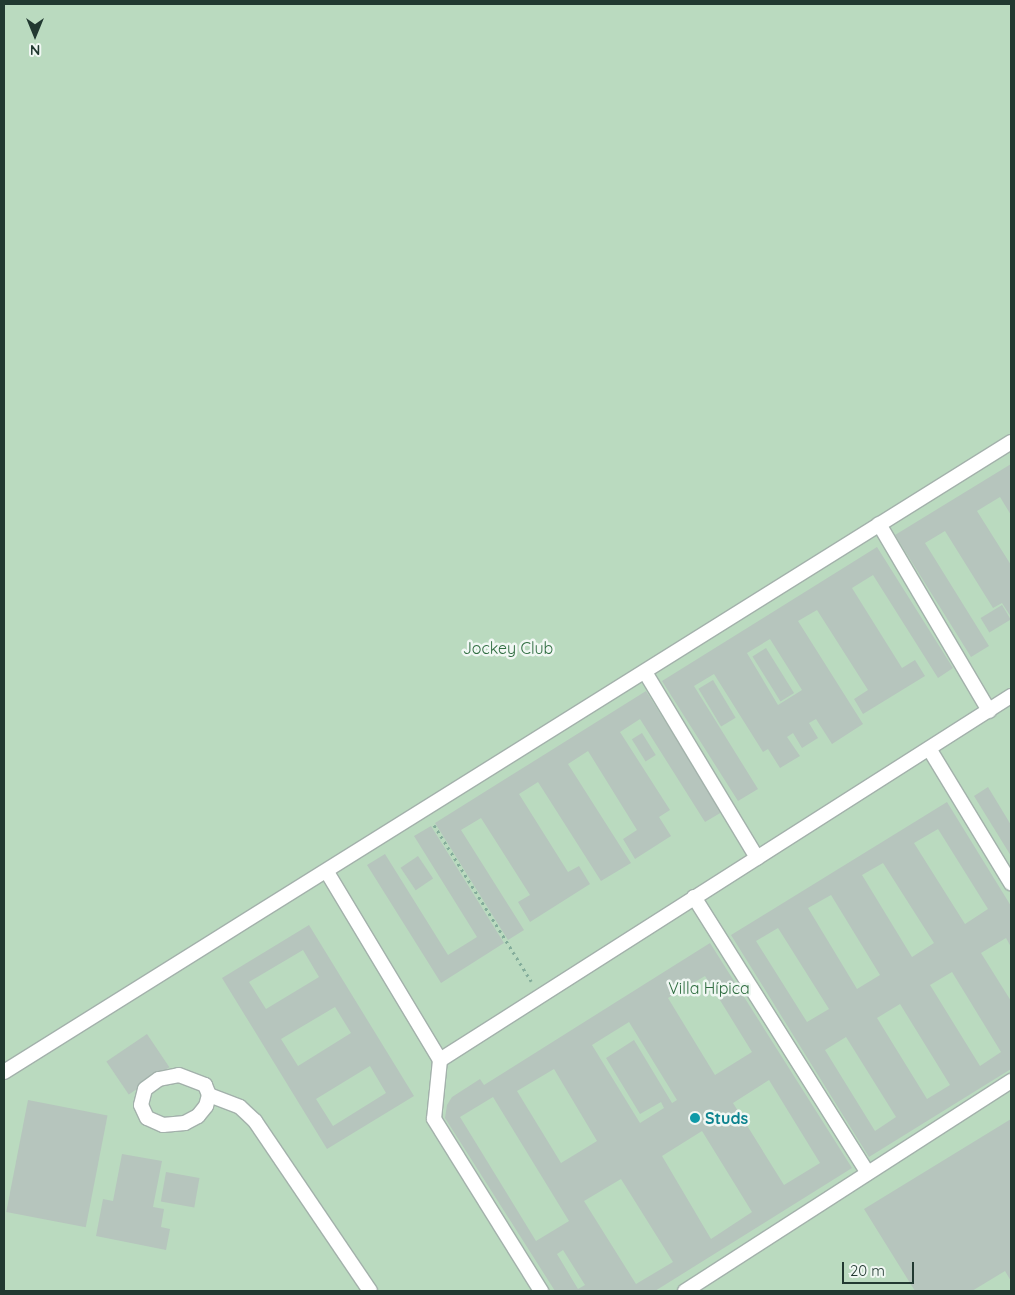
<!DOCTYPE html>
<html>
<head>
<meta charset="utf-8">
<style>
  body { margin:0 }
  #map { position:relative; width:1015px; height:1295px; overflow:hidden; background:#e0eae5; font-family:Quicksand,sans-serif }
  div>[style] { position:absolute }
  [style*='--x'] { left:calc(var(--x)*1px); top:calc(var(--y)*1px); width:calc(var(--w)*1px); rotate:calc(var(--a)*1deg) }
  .green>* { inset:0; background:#badabf; transform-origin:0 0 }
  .building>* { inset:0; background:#b6c5bd; transform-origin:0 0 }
  .path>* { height:3px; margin-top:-1.5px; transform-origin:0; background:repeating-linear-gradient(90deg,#83ac9a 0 2.5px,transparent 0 6.5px) }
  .roads { filter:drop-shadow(1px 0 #a3b1ab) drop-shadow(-1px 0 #a3b1ab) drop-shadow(0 1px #a3b1ab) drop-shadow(0 -1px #a3b1ab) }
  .service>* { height:14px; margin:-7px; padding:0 7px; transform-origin:7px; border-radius:7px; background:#fff }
  .dots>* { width:14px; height:14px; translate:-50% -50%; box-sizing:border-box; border:2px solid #f0f7f3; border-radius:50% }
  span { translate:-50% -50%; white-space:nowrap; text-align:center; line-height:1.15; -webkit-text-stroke:5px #f0f7f3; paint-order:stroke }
  .park-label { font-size:16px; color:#2f6d40 }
  .culture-label { font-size:16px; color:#0d838f; font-weight:700 }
  .left { translate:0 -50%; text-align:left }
  .frame { position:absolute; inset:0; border:5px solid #223931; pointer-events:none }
  .north { position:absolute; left:10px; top:10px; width:50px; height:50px; -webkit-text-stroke:4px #f0f7f3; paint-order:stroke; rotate:180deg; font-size:14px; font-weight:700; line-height:20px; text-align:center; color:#223931 }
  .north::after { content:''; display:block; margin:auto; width:18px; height:22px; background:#223931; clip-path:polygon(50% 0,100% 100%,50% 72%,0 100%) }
  .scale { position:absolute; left:842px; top:1262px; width:72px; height:22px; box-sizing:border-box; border:2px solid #223931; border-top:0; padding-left:6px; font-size:15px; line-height:18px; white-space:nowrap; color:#223931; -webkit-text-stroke:4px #f0f7f3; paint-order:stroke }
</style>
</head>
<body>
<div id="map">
  <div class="green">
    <div style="left:4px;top:4px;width:1007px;height:1287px"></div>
  </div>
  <div class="building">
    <div style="clip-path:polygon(1011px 464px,1011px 515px,1000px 497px,977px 511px,1011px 565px,1011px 617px,1002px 603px,993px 608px,945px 531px,925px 543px,989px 646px,971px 657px,895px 535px)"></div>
    <div style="clip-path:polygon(evenodd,877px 547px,953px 668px,938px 678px,873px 575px,852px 588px,902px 668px,915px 660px,925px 676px,863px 714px,854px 699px,868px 690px,817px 610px,798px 621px,863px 724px,832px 744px,816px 719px,809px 723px,818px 738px,802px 748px,793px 733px,787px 737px,800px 756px,780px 768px,768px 749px,763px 752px,714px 674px,694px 686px,758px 789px,738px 801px,662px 681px,877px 547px,770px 639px,802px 690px,778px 705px,747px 653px,770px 639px)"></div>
    <div style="left:1002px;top:605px;width:17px;height:25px;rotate:59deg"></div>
    <div style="left:766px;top:648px;width:53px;height:16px;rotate:58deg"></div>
    <div style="left:713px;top:680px;width:44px;height:17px;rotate:59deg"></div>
    <div style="clip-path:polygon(646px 691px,722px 812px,705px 822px,640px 719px,620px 732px,670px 810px,659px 817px,671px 836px,635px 859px,623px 839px,637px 830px,588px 751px,568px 764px,631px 863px,601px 881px,538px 782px,519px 794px,568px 872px,579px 866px,590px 884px,530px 922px,518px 902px,530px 895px,481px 818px,461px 830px,524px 930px,508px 940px,435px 823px)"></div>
    <div style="left:642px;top:733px;width:26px;height:12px;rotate:58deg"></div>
    <div style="clip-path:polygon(988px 787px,1011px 825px,1011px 856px,974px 796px)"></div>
    <div style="clip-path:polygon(evenodd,947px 802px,1011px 906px,1011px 947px,1006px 938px,981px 953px,1011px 1001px,1011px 1069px,869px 1157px,731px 935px,947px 802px,938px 829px,988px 909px,965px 924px,914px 843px,938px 829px,947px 802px,883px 863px,934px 943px,912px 957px,862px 875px,883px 863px,947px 802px,831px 895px,880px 975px,857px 989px,808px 908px,831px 895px,947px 802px,778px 928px,829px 1009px,807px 1022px,756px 941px,778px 928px,947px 802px,952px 972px,1001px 1052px,980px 1066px,930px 985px,952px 972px,947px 802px,900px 1004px,950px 1085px,927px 1099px,877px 1018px,900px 1004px,947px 802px,846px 1037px,896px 1117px,875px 1131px,825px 1050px,846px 1037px)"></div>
    <div style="clip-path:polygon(431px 826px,504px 943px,441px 983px,367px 865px,385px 854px,448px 955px,477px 937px,414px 836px)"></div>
    <div style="left:418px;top:856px;width:27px;height:21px;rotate:56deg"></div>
    <div style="clip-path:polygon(evenodd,309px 925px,414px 1096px,327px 1149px,222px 978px,309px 925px,303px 950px,319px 977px,266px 1009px,249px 982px,303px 950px,309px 925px,335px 1007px,351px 1033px,298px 1066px,281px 1039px,335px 1007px,309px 925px,370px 1066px,386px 1093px,333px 1126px,316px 1099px,370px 1066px)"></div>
    <div style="clip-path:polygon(evenodd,710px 943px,852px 1168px,655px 1291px,555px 1291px,445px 1118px,447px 1105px,452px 1097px,480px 1079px,484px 1085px,710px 943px,705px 976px,752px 1052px,715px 1075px,668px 998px,705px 976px,710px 943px,629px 1022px,677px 1100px,672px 1103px,634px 1040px,606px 1058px,640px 1114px,661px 1102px,664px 1108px,640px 1123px,592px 1045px,629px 1022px,710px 943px,554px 1069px,597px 1141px,561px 1163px,517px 1091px,554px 1069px,710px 943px,769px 1080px,820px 1163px,784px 1185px,733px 1103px,769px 1080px,710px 943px,493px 1097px,569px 1221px,536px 1241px,460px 1117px,493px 1097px,710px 943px,702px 1131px,752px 1212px,711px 1239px,662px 1156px,702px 1131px,710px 943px,621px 1179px,673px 1262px,636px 1284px,584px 1201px,621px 1179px,710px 943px,563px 1250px,585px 1285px,578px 1289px,557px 1254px,563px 1250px)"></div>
    <div style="left:147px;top:1034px;width:40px;height:49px;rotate:56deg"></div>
    <div style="left:28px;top:1100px;width:81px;height:114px;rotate:11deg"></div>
    <div style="clip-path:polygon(1011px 1119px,1011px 1281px,1005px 1271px,972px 1291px,915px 1291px,864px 1209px)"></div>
    <div style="clip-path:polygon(122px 1154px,162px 1161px,153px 1207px,164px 1209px,161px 1227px,170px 1229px,166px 1250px,96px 1236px,103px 1199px,113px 1201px)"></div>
    <div style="left:166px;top:1172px;width:34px;height:30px;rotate:10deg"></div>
  </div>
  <div class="path">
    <div style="--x:434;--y:825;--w:184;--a:58.1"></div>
  </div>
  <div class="roads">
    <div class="service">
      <div style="--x:879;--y:524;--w:217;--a:59.5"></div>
      <div style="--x:645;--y:672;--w:217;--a:58.9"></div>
      <div style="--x:930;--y:750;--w:156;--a:58.7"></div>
      <div style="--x:327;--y:872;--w:219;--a:59"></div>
      <div style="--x:440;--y:1060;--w:59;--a:95.8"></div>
      <div style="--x:434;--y:1119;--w:203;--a:58.1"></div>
      <div style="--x:694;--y:897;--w:326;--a:57.8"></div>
      <div style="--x:440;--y:1060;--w:677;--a:-32.52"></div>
      <div style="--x:4;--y:1072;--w:1188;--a:-32.03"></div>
      <div style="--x:179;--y:1075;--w:28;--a:21"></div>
      <div style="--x:205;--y:1085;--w:11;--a:68"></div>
      <div style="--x:209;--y:1095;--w:11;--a:105"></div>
      <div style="--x:206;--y:1106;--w:13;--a:129"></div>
      <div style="--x:198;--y:1116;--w:15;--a:152"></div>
      <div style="--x:185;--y:1123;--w:22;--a:175"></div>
      <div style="--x:163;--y:1125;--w:17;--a:-156"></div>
      <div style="--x:147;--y:1118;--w:14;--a:-115"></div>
      <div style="--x:141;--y:1105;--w:16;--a:-76"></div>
      <div style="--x:145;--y:1089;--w:17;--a:-36"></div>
      <div style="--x:159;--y:1079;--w:20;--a:-11"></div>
      <div style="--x:209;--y:1095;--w:33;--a:21"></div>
      <div style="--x:240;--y:1107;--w:21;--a:43"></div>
      <div style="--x:255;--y:1121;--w:205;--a:55.9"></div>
      <div style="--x:685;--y:1291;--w:388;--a:-32.8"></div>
    </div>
  </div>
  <div class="dots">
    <div style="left:695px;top:1118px;background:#0f9aa8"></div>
  </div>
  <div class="park-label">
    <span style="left:508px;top:648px">Jockey Club</span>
    <span style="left:709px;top:988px">Villa Hípica</span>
  </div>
  <div class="culture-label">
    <span class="left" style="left:705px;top:1118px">Studs</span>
  </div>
  <div class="frame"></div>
  <div class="north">N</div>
  <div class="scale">20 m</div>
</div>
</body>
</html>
